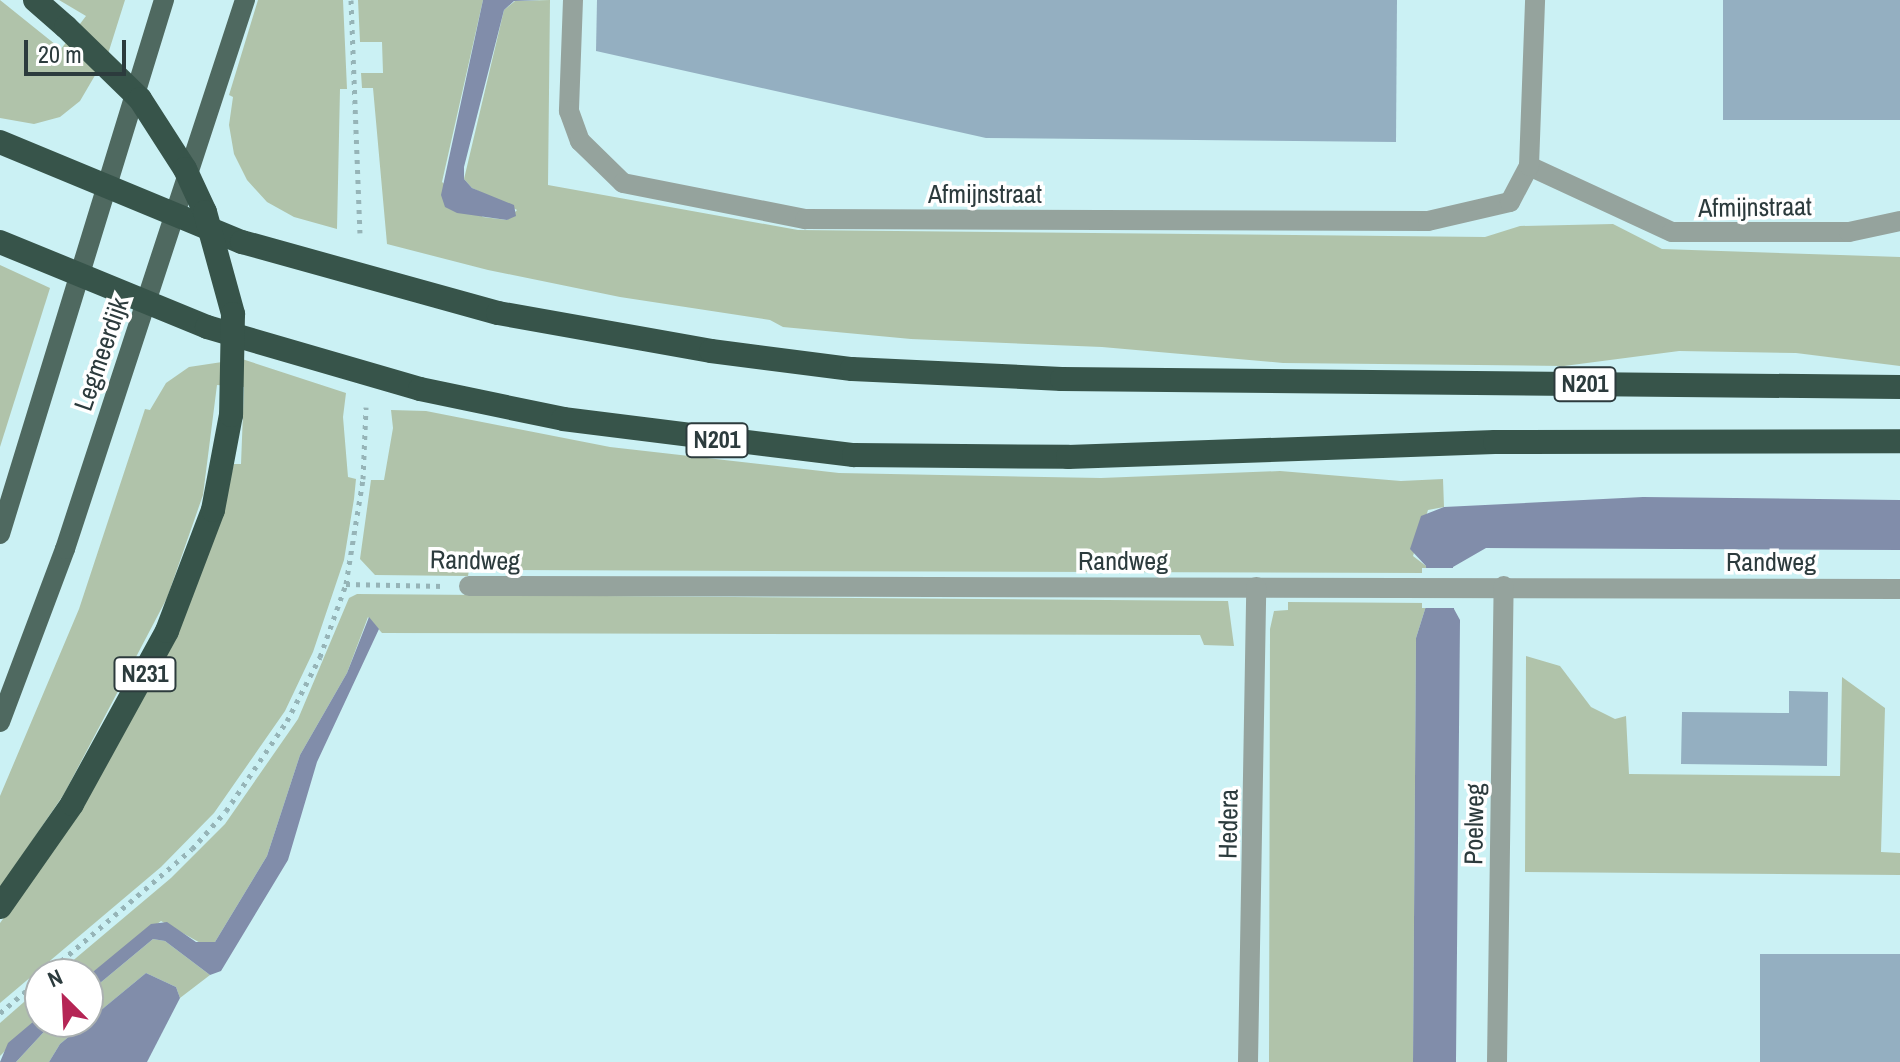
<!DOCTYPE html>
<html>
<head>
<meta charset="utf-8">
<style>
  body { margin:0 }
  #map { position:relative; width:1900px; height:1062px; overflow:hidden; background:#cbf1f4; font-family:"Archivo Narrow",sans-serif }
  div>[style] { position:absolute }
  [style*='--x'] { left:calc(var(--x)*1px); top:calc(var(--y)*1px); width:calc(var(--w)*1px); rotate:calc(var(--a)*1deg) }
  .green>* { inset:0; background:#b0c3aa }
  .water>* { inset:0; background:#818daa }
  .pier>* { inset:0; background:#cbf1f4; transform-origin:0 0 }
  .building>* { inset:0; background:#94afc1; transform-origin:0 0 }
  .path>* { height:5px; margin-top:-2.5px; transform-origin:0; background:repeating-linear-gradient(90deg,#96b4b7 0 4px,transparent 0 10px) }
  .lane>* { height:20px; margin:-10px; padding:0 10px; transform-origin:10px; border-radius:10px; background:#95a39d }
  .street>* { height:20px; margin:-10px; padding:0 10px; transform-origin:10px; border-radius:10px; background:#95a39d }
  .primary>* { height:20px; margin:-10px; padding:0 10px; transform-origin:10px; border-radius:10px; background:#4f6960 }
  .highway>* { height:24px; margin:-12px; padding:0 12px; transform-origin:12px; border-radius:12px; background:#37544a }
  .highway-bridge>* { height:24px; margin:-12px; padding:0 12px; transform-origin:12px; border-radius:12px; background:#37544a }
  span { translate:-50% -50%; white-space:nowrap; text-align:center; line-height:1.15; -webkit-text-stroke:7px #fff; paint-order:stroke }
  .shield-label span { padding:2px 6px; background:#fff; border:2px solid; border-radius:6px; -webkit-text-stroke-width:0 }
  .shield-label { font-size:24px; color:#2c3b3d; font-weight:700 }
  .street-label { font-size:26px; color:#2c3b3d }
  .north { position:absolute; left:24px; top:958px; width:80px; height:80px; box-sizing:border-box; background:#fff; border:2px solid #abb1b1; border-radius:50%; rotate:336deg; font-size:22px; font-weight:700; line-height:32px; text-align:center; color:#2c3b3d }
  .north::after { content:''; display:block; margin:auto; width:28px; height:36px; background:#b52555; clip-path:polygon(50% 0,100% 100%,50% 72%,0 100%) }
  .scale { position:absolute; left:24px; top:40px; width:102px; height:36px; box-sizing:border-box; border:4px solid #2c3b3d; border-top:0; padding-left:10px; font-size:24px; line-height:28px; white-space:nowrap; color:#2c3b3d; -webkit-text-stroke:6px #fff; paint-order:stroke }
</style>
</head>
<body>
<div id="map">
  <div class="green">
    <div style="clip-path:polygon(0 0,61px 49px,86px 16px,59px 0,125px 0,102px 73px,97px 72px,80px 101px,60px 117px,34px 124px,0 118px)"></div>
    <div style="clip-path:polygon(258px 0,343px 0,347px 89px,340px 89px,337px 229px,294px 217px,267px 202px,247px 180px,234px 154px,229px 125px,233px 97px,229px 95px)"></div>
    <div style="clip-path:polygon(358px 0,483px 0,442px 182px,483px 217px,507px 220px,517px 210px,472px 188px,464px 179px,504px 10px,515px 1px,550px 0,548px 185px,798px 230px,1485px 237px,1520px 226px,1613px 224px,1662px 249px,1900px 257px,1900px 366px,1796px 353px,1679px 351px,1564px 366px,1283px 363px,1102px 347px,911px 339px,783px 327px,770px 320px,620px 297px,488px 270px,387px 244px,373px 88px,362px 88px,361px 73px,383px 73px,382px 42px,360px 42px)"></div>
    <div style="clip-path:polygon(0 265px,50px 288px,0 447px)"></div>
    <div style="clip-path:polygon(242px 359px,346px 393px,343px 417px,348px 477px,356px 479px,354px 499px,344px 560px,313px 652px,285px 711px,214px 813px,161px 867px,0 1003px,0 923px,30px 882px,221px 514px,234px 464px,241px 464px,244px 387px,217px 385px,203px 495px,167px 598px,64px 794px,0 888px,0 796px,79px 609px,145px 409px,150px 410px,166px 383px,189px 367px)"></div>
    <div style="clip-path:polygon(391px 410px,426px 411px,610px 447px,839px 473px,1101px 478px,1280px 471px,1401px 481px,1443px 479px,1444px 507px,1428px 510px,1413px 556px,1426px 566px,1426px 573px,469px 570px,468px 576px,375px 575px,360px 559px,371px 480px,384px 480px,393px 428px)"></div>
    <div style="clip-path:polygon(357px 594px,1228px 601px,1234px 646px,1204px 645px,1200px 635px,382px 633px,368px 617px,347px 673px,300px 755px,267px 856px,215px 942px,204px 945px,161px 921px,88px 976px,57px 974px,171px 878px,225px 824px,298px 719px,349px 598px)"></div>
    <div style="clip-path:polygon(1288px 602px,1427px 603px,1416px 638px,1413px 1062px,1269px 1062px,1270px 629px,1274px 611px,1288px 610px)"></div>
    <div style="clip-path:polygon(1526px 656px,1560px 666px,1591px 707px,1615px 719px,1626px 716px,1629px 774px,1840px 776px,1842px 677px,1885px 708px,1881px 852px,1900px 853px,1900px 875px,1525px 872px)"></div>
    <div style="clip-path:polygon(153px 939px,165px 941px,210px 975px,180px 998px,176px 987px,146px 973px,88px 1021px,88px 993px)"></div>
    <div style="clip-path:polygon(40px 988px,40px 1016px,0 1056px,0 1023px)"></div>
    <div style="clip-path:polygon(53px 1022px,87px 1022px,60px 1044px,49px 1062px,16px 1062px)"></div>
  </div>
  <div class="water">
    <div style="clip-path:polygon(483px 0,540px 0,514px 1px,504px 10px,464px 167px,464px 179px,472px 188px,514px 205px,516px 216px,507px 220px,457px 213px,445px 207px,441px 195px)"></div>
    <div style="clip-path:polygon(1643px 497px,1900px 500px,1900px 550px,1486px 548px,1453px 567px,1454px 609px,1460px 620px,1456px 1062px,1413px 1062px,1416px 638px,1427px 603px,1426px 566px,1410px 549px,1421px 516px,1444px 507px)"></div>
    <div style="clip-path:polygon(369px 617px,379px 629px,317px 762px,288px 860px,221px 971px,210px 975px,165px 941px,153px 939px,88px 993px,88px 976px,151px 924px,167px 922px,196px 942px,215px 942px,267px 856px,300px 755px,347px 673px)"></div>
    <div style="clip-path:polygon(146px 973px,176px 987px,180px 998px,147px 1062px,49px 1062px,60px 1044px)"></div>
    <div style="clip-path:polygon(40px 1016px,40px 1022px,53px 1022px,16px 1062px,0 1062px,8px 1043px)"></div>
  </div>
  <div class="pier">
    <div style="left:1458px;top:568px;width:40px;height:36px;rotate:90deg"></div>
  </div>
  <div class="building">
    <div style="clip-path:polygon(597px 0,1397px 0,1396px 142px,986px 138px,596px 51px)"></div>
    <div style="left:1723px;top:0;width:177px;height:120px"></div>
    <div style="clip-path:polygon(1789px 691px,1828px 692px,1827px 766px,1681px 764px,1682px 712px,1789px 713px)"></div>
    <div style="left:1760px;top:954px;width:140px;height:108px"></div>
  </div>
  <div class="path">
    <div style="--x:351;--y:0;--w:233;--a:87.8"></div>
    <div style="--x:346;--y:584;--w:98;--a:1.2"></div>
    <div style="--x:46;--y:974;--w:192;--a:-40.6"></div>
    <div style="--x:192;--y:849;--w:51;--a:-48.2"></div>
    <div style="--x:226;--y:811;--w:109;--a:-55.9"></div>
    <div style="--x:287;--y:721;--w:72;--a:-62.7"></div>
    <div style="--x:320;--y:657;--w:77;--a:-70.4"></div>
    <div style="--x:346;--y:584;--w:106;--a:-80.8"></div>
    <div style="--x:363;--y:479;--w:72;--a:-87.6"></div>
    <div style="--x:0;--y:1013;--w:52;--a:-40.4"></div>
  </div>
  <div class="lane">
    <div style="--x:1529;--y:166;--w:157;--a:24.8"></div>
    <div style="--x:1672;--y:232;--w:177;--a:0"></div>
    <div style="--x:1849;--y:232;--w:52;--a:-12.2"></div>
  </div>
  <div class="street">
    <div style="--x:573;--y:0;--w:111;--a:92.1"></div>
    <div style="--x:569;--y:111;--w:32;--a:70"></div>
    <div style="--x:580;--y:141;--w:60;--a:44.3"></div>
    <div style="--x:623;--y:183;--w:186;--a:11.2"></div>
    <div style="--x:805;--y:219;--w:623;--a:0.18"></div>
    <div style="--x:1428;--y:221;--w:84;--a:-13"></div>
    <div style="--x:1510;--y:202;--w:41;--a:-62.2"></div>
    <div style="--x:1529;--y:166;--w:166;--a:-87.9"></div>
    <div style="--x:469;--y:586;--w:1431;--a:0.12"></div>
    <div style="--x:1248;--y:1062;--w:475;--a:-89"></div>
    <div style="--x:1497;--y:1062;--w:476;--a:-89.2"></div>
  </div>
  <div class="primary">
    <div style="--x:0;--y:534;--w:559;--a:-72.93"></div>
    <div style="--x:0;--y:722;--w:185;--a:-69.4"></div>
    <div style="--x:65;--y:549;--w:578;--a:-71.85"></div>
  </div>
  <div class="highway">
    <div style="--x:35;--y:0;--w:41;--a:41.1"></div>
    <div style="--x:0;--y:142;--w:262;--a:22.5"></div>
    <div style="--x:242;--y:242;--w:266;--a:15.5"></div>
    <div style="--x:498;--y:313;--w:216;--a:10.1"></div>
    <div style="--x:711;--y:351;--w:142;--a:7.3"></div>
    <div style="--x:852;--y:369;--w:210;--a:2.7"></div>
    <div style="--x:1062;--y:379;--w:838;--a:0.55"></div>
    <div style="--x:0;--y:242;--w:224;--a:22.3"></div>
    <div style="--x:207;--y:327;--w:222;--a:16.2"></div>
    <div style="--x:420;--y:389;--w:146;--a:11.8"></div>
    <div style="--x:563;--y:419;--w:293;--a:7.1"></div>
    <div style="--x:854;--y:455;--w:214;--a:0.5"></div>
    <div style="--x:1068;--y:457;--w:427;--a:-2"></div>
    <div style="--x:1495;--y:442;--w:405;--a:-0.1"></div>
    <div style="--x:0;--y:907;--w:126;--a:-55"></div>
    <div style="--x:72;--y:804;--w:197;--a:-61.2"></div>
    <div style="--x:167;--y:631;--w:129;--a:-69.2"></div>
    <div style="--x:213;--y:510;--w:97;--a:-79.3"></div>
  </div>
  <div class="highway-bridge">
    <div style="--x:66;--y:27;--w:103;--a:44.2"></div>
    <div style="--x:140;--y:99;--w:83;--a:57.3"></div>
    <div style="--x:185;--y:169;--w:47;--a:65.1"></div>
    <div style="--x:205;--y:212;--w:106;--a:74.6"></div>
    <div style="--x:233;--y:314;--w:101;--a:91.1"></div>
  </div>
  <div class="shield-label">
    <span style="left:1585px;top:384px">N201</span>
    <span style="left:717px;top:440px">N201</span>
    <span style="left:145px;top:674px">N231</span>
  </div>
  <div class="street-label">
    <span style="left:985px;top:194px">Afmijnstraat</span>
    <span style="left:1755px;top:207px;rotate:-1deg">Afmijnstraat</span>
    <span style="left:101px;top:354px;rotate:-71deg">Legmeerdijk</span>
    <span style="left:475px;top:560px;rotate:1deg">Randweg</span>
    <span style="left:1123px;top:561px">Randweg</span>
    <span style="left:1771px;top:562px">Randweg</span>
    <span style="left:1228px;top:824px;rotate:-89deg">Hedera</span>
    <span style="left:1474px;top:824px;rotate:-89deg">Poelweg</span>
  </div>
  <div class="north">N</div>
  <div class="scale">20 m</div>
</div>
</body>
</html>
